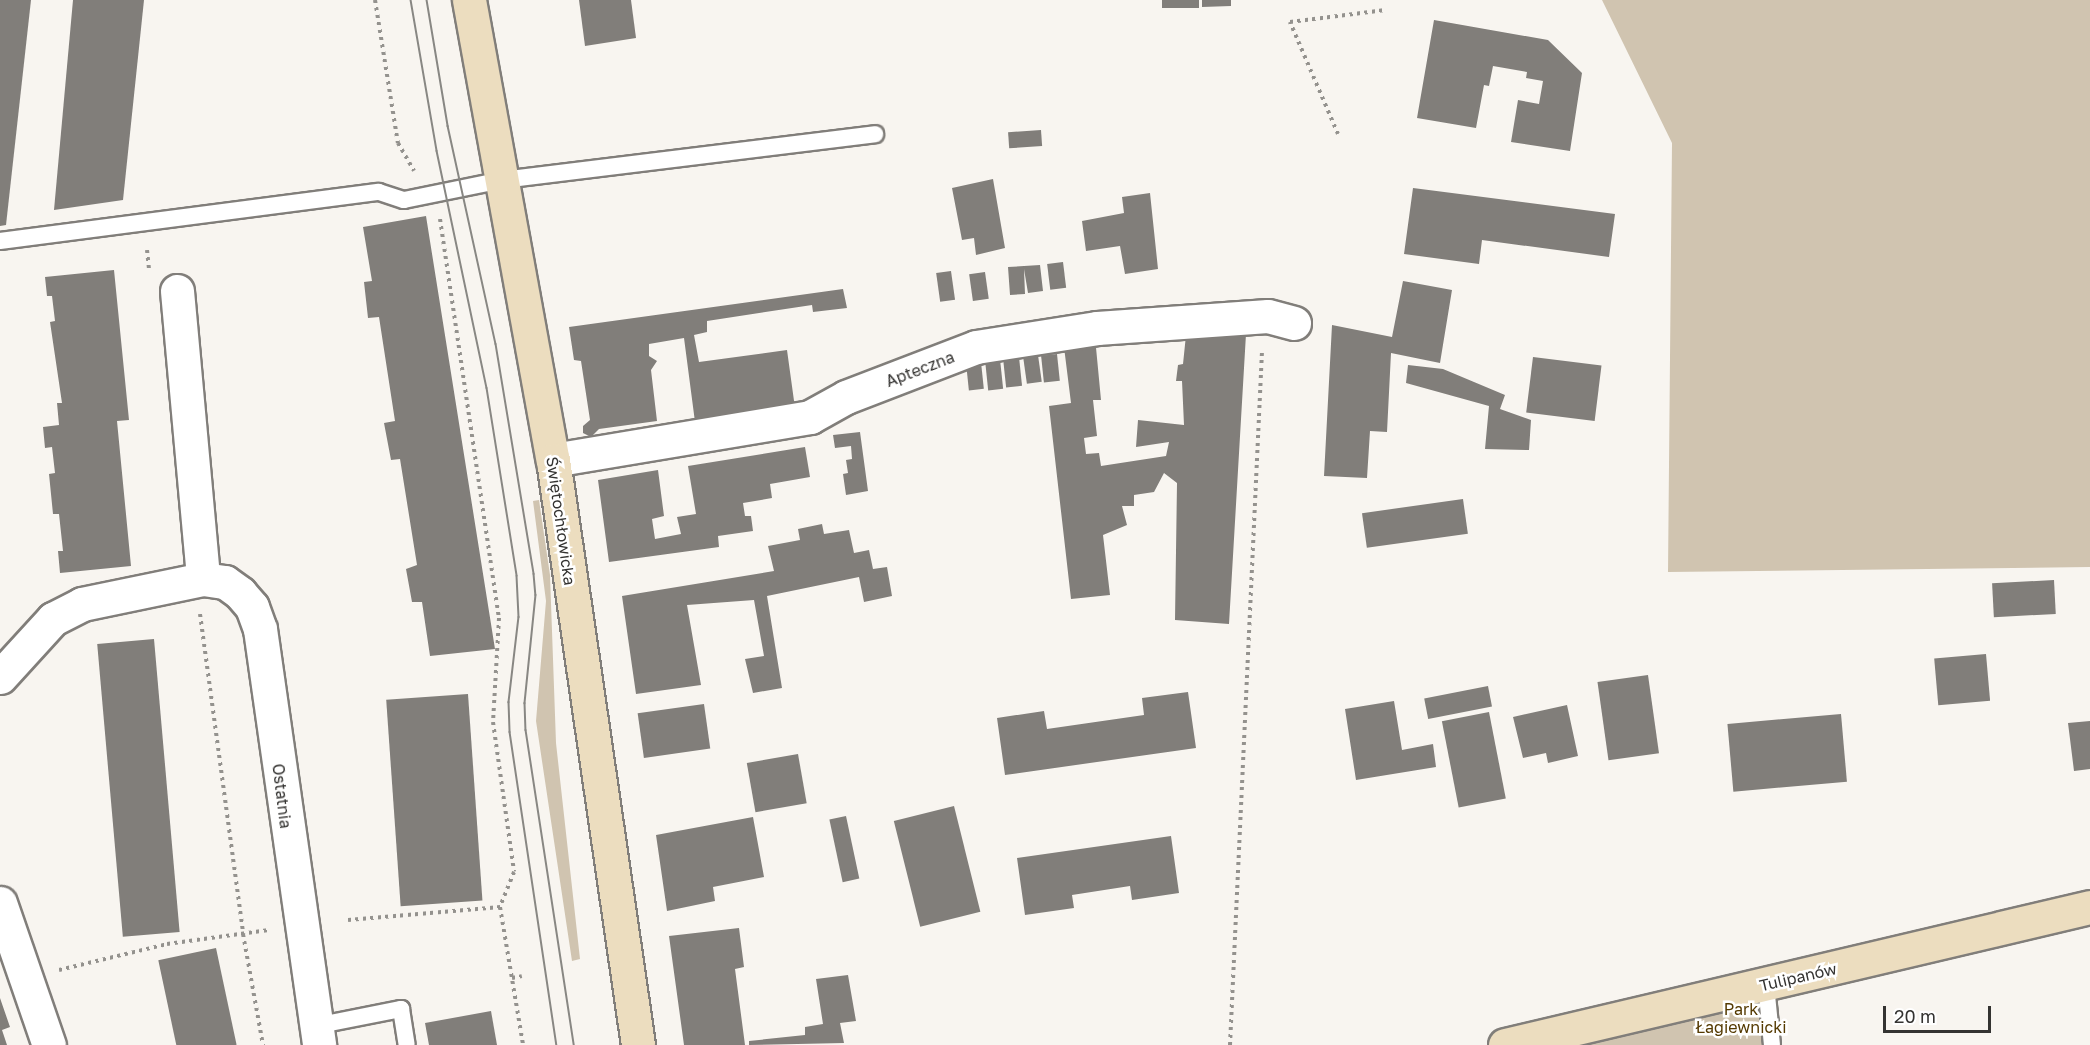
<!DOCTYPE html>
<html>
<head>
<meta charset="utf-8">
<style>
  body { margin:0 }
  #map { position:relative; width:2090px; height:1045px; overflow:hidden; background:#f8f5f0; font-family:"Golos Text",sans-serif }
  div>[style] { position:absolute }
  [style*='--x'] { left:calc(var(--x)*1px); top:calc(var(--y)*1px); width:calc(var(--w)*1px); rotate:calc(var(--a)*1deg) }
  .green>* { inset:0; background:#d0c4b0 }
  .building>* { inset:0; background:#817e7a; transform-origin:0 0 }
  .path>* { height:4px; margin-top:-2px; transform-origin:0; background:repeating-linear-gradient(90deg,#94928e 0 3px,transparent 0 7.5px) }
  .roads { filter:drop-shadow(2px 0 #817e7a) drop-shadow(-2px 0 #817e7a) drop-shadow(0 2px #817e7a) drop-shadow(0 -2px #817e7a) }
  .lane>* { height:16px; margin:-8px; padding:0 8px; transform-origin:8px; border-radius:8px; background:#fff }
  .street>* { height:33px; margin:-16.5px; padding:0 16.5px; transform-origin:16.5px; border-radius:16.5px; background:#fff }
  .secondary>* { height:33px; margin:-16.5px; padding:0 16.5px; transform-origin:16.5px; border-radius:16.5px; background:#ecddbf }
  .tram>* { height:1.5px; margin:-0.75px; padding:0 0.75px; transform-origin:0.75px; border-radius:0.75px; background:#888783 }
  span { translate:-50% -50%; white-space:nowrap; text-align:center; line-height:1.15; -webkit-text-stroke:5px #fff; paint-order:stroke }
  .street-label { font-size:16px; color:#343331 }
  .park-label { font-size:16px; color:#543900 }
  .scale { position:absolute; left:1883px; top:1006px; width:108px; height:27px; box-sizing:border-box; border:3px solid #343331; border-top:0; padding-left:8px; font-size:18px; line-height:21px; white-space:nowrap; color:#343331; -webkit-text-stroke:4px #fff; paint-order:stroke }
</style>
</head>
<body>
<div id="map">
  <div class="green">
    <div style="clip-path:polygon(1602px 0,2090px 0,2090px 567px,1668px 572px,1672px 143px)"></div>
    <div style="clip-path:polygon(539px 500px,550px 575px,556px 743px,580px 959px,572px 961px,536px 721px,546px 601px,533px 501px)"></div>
    <div style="clip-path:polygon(1766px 985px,1772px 1045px,1505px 1045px)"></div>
  </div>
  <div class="building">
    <div style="clip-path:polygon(0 0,31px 0,6px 225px,0 226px)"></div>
    <div style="clip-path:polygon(73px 0,144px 0,123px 200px,54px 210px)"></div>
    <div style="clip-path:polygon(579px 0,631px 0,636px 38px,585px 46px)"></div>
    <div style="left:1162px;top:0;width:37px;height:8px"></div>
    <div style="clip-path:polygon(1202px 0,1231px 0,1231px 6px,1202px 7px)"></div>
    <div style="clip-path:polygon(1434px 20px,1548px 40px,1582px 73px,1570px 151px,1511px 142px,1518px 100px,1539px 104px,1543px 81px,1526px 78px,1527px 72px,1493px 66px,1489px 86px,1484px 85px,1476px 128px,1417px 118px)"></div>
    <div style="left:1041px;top:130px;width:16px;height:33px;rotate:86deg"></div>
    <div style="clip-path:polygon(993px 179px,1005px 248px,976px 255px,974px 238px,962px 240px,952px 188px)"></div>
    <div style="clip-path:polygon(1413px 188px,1615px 214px,1609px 257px,1482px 240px,1479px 264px,1404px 254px)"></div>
    <div style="clip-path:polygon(1150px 193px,1158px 269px,1125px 274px,1120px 246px,1086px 251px,1082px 221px,1124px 213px,1122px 197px)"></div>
    <div style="clip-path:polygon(426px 216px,495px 649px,430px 656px,422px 602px,412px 602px,406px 569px,417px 565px,400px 459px,391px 460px,384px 423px,395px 421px,379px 317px,368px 318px,364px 282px,372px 281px,363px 227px)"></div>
    <div style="left:1063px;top:262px;width:26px;height:16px;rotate:83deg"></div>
    <div style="clip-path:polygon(1040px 265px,1043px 291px,1028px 293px,1024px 269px,1025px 294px,1010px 295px,1008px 267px)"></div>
    <div style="clip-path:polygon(114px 270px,129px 420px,117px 421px,131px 566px,60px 573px,58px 551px,63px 551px,59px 514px,53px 514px,49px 474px,55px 473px,52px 447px,45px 448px,43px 427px,59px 425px,57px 403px,62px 403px,50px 322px,55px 321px,52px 296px,47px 296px,45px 277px)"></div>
    <div style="left:951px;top:271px;width:29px;height:15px;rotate:82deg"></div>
    <div style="left:985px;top:272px;width:27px;height:16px;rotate:82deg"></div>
    <div style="clip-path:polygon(1403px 281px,1452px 290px,1440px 363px,1391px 353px,1387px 432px,1370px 431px,1367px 478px,1324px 476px,1332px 325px,1392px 337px)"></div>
    <div style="clip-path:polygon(843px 289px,847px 308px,813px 312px,812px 305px,707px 321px,707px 332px,694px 335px,699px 362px,787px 350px,795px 408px,695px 422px,684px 338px,649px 344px,649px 356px,657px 361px,651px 370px,657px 421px,599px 429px,591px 437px,583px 433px,583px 426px,590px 420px,581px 361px,574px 360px,569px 327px)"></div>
    <div style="clip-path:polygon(1246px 334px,1229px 624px,1175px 620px,1177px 483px,1164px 473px,1154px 492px,1134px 495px,1134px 506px,1122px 506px,1127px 525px,1103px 535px,1110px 595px,1071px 599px,1049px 406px,1071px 403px,1063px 339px,1095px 337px,1101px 400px,1093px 400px,1097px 436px,1084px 438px,1086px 454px,1099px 453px,1101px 466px,1166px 456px,1169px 442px,1136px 447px,1138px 420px,1184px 425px,1182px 381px,1176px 381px,1178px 365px,1183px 364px,1186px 335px)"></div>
    <div style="left:1057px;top:354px;width:27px;height:16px;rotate:84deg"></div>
    <div style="left:1038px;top:355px;width:27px;height:15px;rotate:82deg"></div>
    <div style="left:1019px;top:357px;width:29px;height:16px;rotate:84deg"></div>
    <div style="left:1533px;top:357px;width:69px;height:56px;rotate:7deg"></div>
    <div style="left:1000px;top:359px;width:30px;height:15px;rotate:84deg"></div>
    <div style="left:981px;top:362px;width:27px;height:15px;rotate:84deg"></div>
    <div style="clip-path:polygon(1408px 365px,1443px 369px,1505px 395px,1500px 409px,1531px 420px,1529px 450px,1485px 449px,1489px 406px,1406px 383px)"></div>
    <div style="clip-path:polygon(860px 432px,868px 491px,846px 495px,843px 474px,848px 473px,846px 460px,852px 459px,851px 446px,835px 448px,833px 435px)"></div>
    <div style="clip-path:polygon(805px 447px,810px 477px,770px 484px,772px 498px,743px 503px,745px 516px,751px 516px,753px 531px,718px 536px,719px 547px,609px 562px,598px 480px,658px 470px,664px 516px,652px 519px,655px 539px,681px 534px,677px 517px,696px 514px,688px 466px)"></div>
    <div style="left:1463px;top:499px;width:35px;height:102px;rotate:82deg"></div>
    <div style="clip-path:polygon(822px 524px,824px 534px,849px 530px,854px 553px,869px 550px,873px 569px,887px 567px,892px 596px,864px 602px,859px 577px,767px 596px,782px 688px,753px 693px,745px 659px,764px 656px,754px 600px,687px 605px,701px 685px,636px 694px,622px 596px,774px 571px,768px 546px,800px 540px,798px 529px)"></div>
    <div style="left:2054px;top:580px;width:34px;height:62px;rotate:87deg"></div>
    <div style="left:154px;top:639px;width:294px;height:57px;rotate:85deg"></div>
    <div style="left:1986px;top:654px;width:47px;height:52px;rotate:85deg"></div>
    <div style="left:1648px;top:675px;width:79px;height:51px;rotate:82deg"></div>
    <div style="left:1488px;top:686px;width:21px;height:65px;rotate:79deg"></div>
    <div style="clip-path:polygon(1188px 692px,1196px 748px,1005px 775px,997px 718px,1044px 711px,1047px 729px,1144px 715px,1142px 698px)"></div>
    <div style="left:468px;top:694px;width:207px;height:82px;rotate:86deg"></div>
    <div style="clip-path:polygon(1394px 701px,1402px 750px,1433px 744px,1436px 767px,1356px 780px,1345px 709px)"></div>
    <div style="left:704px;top:704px;width:45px;height:67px;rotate:82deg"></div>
    <div style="clip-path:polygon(1567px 705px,1578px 756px,1548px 763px,1546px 753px,1523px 758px,1513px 717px)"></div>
    <div style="left:1489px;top:712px;width:88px;height:48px;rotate:79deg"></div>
    <div style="left:1841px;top:714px;width:68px;height:114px;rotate:85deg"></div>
    <div style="clip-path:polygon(2090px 721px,2090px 769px,2074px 771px,2068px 723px)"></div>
    <div style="left:798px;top:754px;width:50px;height:52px;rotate:80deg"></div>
    <div style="left:954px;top:806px;width:109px;height:62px;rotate:76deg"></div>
    <div style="left:846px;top:816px;width:64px;height:17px;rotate:78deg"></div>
    <div style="clip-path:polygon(753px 817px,764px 877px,713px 887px,715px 901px,667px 911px,656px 835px)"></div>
    <div style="clip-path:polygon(1171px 836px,1179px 893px,1132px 900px,1130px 886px,1072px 895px,1074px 908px,1025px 915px,1017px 858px)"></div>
    <div style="clip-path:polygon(739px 928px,744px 967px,735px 969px,745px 1045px,684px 1045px,669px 936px)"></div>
    <div style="left:216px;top:948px;width:99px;height:59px;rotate:78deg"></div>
    <div style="clip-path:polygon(848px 975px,856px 1021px,840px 1023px,844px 1043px,749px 1045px,749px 1041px,805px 1035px,805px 1027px,823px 1024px,816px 979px)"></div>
    <div style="clip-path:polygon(0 998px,10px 1027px,2px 1030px,7px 1045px,0 1045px)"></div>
    <div style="clip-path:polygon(491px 1011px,497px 1045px,429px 1045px,425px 1023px)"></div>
  </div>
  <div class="path">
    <div style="--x:375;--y:0;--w:145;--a:80.9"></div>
    <div style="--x:398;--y:143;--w:32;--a:60"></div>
    <div style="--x:1338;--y:134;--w:122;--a:-113.2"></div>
    <div style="--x:1290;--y:22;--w:96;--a:-7.2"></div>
    <div style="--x:440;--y:219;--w:403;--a:81.6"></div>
    <div style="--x:499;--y:618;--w:104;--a:93.3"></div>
    <div style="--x:493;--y:722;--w:151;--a:82"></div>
    <div style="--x:514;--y:872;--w:38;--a:112"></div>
    <div style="--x:500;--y:907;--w:140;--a:80.5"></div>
    <div style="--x:147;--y:250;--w:19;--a:84"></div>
    <div style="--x:200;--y:614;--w:323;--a:82.3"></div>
    <div style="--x:243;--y:934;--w:113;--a:79.8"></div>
    <div style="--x:348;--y:920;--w:153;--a:-4.9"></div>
    <div style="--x:59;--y:970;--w:111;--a:-13.5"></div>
    <div style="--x:167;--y:944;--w:103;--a:-7.8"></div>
    <div style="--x:512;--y:978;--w:10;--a:-11"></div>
    <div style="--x:1230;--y:1045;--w:695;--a:-87.36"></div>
  </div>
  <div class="roads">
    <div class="lane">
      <div style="--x:0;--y:241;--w:382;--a:-7.4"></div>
      <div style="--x:379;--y:192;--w:26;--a:18"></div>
      <div style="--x:404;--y:200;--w:100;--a:-11.5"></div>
      <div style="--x:502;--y:180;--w:376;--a:-7"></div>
      <div style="--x:1766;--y:985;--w:60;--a:84.3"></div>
      <div style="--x:315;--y:1026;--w:88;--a:-11.2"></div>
      <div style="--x:401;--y:1009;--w:36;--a:81"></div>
    </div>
    <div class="street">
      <div style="--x:177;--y:291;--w:289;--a:84.8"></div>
      <div style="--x:203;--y:579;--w:22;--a:8"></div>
      <div style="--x:225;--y:582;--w:19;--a:36"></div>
      <div style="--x:240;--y:593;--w:18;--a:49"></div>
      <div style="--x:252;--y:607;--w:23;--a:70"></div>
      <div style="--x:260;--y:629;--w:420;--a:81.9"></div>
      <div style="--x:553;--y:460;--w:261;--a:-9.5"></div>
      <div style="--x:810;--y:417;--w:41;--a:-29.1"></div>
      <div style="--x:846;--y:397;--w:139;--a:-21"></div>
      <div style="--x:976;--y:347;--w:122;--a:-8.9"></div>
      <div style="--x:1097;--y:328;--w:171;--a:-4"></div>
      <div style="--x:1268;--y:316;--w:27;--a:15"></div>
      <div style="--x:0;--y:677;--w:79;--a:-47.6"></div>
      <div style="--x:53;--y:619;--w:33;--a:-27"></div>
      <div style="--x:82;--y:604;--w:124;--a:-11.7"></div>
      <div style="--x:0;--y:903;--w:150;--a:71"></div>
    </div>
    <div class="secondary">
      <div style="--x:469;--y:0;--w:468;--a:79.7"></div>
      <div style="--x:553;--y:460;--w:591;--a:81.73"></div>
      <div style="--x:1505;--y:1045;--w:601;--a:-13.27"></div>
    </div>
  </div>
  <div class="tram">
    <div style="--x:411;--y:0;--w:153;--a:80.2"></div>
    <div style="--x:437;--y:151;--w:242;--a:78.1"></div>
    <div style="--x:487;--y:388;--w:190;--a:80.9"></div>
    <div style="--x:517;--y:576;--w:41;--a:87.2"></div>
    <div style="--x:519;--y:617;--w:86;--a:96.7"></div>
    <div style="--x:509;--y:702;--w:30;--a:88"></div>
    <div style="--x:510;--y:732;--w:317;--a:81.5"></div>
    <div style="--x:427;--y:0;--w:128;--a:80.5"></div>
    <div style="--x:448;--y:126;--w:223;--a:77.6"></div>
    <div style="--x:496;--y:344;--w:233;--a:80.6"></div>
    <div style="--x:534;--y:574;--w:21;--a:85"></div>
    <div style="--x:536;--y:595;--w:109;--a:95.8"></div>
    <div style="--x:525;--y:703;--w:27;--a:88"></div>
    <div style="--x:526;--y:730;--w:319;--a:81.3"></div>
  </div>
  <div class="street-label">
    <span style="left:920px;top:369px;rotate:-21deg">Apteczna</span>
    <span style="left:561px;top:521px;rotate:82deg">Świętochłowicka</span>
    <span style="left:282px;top:796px;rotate:83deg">Ostatnia</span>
    <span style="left:1798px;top:977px;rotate:-13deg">Tulipanów</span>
  </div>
  <div class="park-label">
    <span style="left:1741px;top:1018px">Park<br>Łagiewnicki</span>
  </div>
  <div class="scale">20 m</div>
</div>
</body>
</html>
